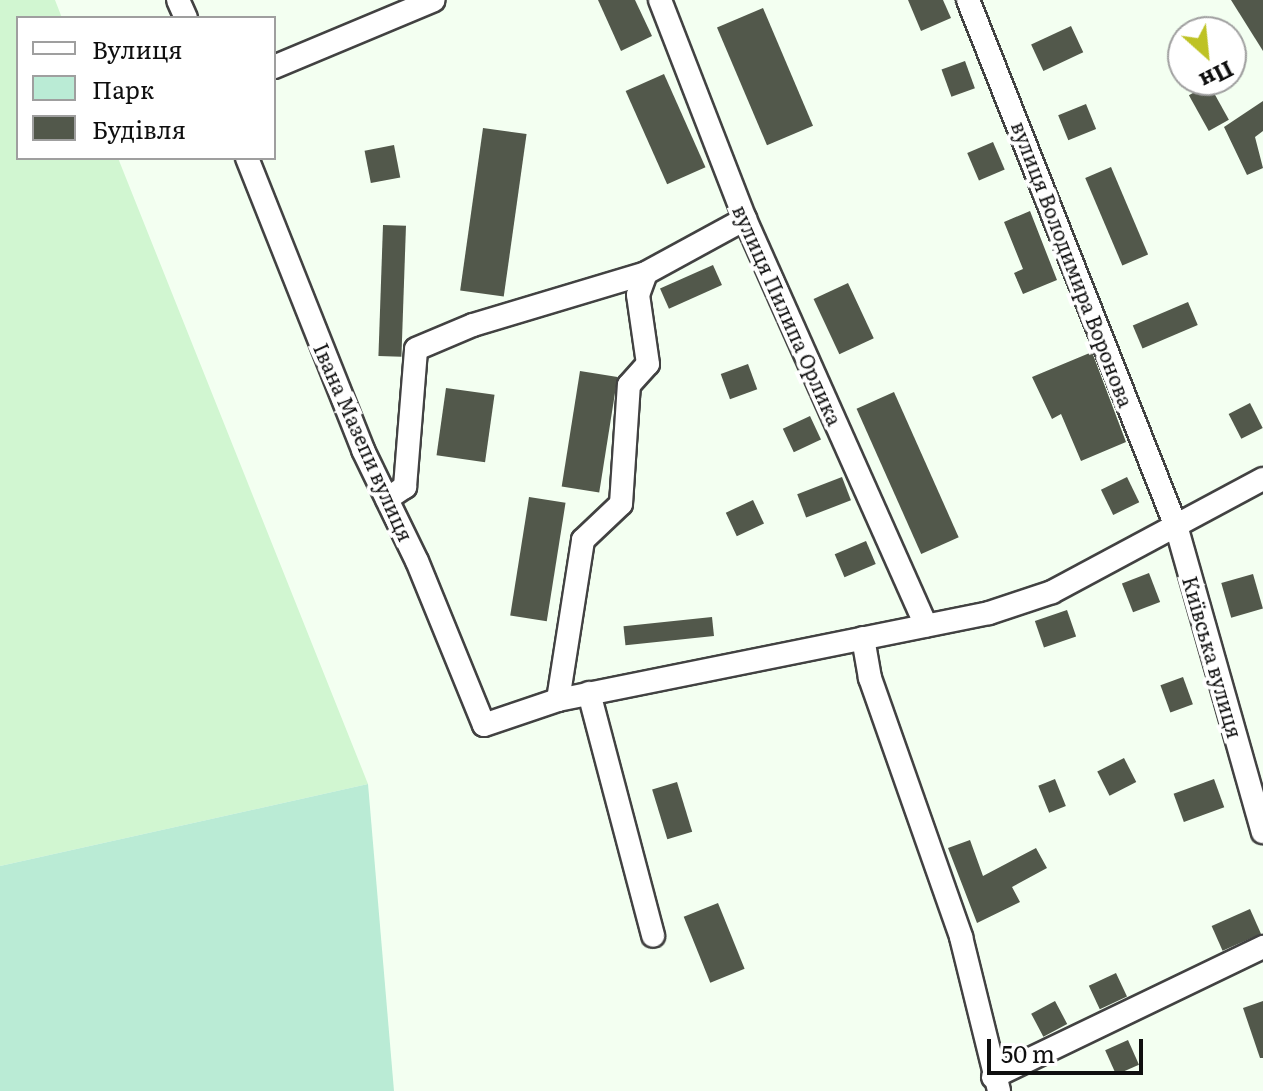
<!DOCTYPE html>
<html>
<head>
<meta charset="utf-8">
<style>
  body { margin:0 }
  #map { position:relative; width:1263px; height:1091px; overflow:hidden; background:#f3fff1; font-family:Literata,serif }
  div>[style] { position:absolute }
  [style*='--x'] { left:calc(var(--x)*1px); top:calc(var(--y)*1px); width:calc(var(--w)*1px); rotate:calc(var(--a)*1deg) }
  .farmland>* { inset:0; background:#d1f6d1 }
  .green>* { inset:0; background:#baebd5 }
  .building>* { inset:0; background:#52584b; transform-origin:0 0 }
  .roads { filter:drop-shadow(2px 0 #424242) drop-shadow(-2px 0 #424242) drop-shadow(0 2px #424242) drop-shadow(0 -2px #424242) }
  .street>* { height:22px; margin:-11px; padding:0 11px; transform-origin:11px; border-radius:11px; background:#fff }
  span { translate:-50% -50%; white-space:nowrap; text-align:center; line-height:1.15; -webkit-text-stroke:8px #fff; paint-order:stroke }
  .street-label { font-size:20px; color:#0f0f0f }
  .legend { position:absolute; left:16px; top:16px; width:260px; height:144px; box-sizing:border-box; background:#fff; border:2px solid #9f9f9f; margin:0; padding:10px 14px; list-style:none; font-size:24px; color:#0f0f0f }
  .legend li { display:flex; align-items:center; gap:16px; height:40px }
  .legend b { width:40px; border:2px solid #9f9f9f }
  .north { position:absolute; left:1167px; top:16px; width:80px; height:80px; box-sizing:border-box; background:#fff; border:2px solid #9f9f9f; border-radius:50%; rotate:153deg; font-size:22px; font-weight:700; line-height:32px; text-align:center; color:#0f0f0f }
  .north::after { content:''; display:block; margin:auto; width:28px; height:36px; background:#bec224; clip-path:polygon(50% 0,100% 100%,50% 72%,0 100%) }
  .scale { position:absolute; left:987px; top:1039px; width:156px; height:36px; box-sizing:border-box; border:4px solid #0f0f0f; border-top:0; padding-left:10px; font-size:24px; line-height:28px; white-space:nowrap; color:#0f0f0f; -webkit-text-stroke:6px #fff; paint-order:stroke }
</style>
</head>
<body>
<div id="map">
  <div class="farmland">
    <div style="clip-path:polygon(0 0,55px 0,62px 18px,18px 18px,18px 158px,118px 158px,368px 784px,0 866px)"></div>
  </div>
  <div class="green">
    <div style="clip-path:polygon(368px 784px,394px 1091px,0 1091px,0 866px)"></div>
  </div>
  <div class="building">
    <div style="clip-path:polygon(598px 0,635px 0,652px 36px,621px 51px)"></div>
    <div style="clip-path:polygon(908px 0,943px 0,951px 18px,921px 31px)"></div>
    <div style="clip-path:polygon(1231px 0,1263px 0,1263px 51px)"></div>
    <div style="left:763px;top:8px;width:128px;height:50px;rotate:67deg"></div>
    <div style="left:1071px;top:26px;width:29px;height:44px;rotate:65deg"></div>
    <div style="left:965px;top:61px;width:29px;height:25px;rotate:70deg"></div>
    <div style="left:664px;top:74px;width:102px;height:42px;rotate:66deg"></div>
    <div style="left:1209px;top:84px;width:41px;height:23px;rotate:61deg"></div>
    <div style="clip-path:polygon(1263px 101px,1263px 131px,1255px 137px,1263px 168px,1247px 175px,1224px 127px)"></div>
    <div style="left:1086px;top:104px;width:27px;height:30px;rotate:68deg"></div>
    <div style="left:483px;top:128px;width:44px;height:164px;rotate:8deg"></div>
    <div style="left:993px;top:142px;width:30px;height:28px;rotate:67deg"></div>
    <div style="left:394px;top:145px;width:33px;height:30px;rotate:79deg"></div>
    <div style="left:1111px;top:167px;width:95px;height:28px;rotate:67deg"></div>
    <div style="clip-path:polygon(1030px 211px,1057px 280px,1023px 294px,1014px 273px,1023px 269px,1004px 222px)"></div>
    <div style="left:383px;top:225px;width:23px;height:131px;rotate:2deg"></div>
    <div style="left:713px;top:265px;width:22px;height:58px;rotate:66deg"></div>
    <div style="left:848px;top:283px;width:61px;height:38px;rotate:65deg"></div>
    <div style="left:1188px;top:302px;width:25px;height:60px;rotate:67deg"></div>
    <div style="clip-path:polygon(1092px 352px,1126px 442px,1081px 461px,1061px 414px,1052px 419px,1032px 377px)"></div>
    <div style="left:748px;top:364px;width:27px;height:29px;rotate:70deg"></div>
    <div style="left:580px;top:371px;width:38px;height:117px;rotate:9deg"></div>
    <div style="left:446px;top:388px;width:49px;height:68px;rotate:8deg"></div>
    <div style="left:894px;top:392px;width:159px;height:41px;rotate:66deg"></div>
    <div style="left:1250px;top:403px;width:28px;height:24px;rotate:63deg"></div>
    <div style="left:810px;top:416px;width:26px;height:30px;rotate:65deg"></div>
    <div style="left:842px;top:477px;width:25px;height:48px;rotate:69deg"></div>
    <div style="left:1127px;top:477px;width:28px;height:29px;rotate:64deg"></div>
    <div style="left:529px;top:497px;width:37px;height:120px;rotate:9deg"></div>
    <div style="left:753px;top:500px;width:26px;height:30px;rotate:65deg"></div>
    <div style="left:866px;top:541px;width:25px;height:34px;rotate:67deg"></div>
    <div style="left:1149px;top:573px;width:31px;height:29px;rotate:69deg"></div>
    <div style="left:1253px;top:574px;width:36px;height:33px;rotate:74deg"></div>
    <div style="left:1067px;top:610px;width:28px;height:34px;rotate:71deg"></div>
    <div style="left:712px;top:617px;width:19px;height:89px;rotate:84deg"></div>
    <div style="left:1183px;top:677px;width:29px;height:24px;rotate:70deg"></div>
    <div style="left:1124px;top:758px;width:27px;height:30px;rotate:63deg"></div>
    <div style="left:1055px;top:779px;width:29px;height:18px;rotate:68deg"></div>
    <div style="left:1214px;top:779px;width:30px;height:43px;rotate:70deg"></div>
    <div style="left:677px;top:782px;width:52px;height:26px;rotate:73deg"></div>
    <div style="clip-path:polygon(970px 840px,983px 876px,1036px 848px,1047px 868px,1012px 887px,1020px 902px,977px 923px,948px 848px)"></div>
    <div style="left:718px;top:903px;width:71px;height:37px;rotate:68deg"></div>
    <div style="left:1250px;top:909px;width:27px;height:42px;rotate:66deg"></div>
    <div style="left:1116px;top:973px;width:26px;height:30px;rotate:65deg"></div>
    <div style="left:1055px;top:1001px;width:26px;height:27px;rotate:62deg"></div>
    <div style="clip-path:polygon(1263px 1001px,1263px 1058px,1260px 1058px,1243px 1008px)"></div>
    <div style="left:1128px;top:1040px;width:27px;height:25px;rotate:66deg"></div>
  </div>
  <div class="roads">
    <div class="street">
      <div style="--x:178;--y:0;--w:20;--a:66"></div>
      <div style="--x:660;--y:0;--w:235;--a:68.8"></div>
      <div style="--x:745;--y:219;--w:445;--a:66"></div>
      <div style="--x:968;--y:0;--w:569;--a:68.44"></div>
      <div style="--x:1177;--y:529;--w:315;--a:74.2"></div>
      <div style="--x:274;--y:67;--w:173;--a:-22.7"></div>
      <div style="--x:247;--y:158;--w:314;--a:68.3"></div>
      <div style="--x:363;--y:450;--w:123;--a:64.1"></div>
      <div style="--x:417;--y:561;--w:177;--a:67.8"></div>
      <div style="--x:484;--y:725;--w:78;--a:-18.7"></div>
      <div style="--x:558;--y:700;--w:440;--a:-11.4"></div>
      <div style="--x:989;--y:613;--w:66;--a:-18.4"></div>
      <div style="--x:1052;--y:592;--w:239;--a:-28.2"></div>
      <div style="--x:387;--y:499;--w:22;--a:-34"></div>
      <div style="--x:405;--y:487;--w:138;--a:-85.4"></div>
      <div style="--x:416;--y:349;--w:62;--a:-22.8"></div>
      <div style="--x:473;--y:325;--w:181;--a:-16.7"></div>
      <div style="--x:863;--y:638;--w:41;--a:80.1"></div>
      <div style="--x:870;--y:678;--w:275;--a:70.6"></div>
      <div style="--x:961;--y:937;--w:159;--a:76.1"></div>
      <div style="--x:589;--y:693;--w:251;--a:75.2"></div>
      <div style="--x:558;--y:700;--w:162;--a:-81.1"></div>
      <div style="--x:583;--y:540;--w:52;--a:-43.5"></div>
      <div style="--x:621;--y:504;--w:119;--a:-86.2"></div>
      <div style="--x:629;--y:385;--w:28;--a:-48"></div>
      <div style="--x:648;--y:364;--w:70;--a:-98.2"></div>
      <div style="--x:638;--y:295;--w:23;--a:-70"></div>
      <div style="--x:646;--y:273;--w:113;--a:-28.6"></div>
      <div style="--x:993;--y:1077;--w:300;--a:-25.7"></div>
    </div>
  </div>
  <div class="street-label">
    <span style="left:1073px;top:264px;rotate:69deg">вулиця Володимира Воронова</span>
    <span style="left:788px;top:315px;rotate:66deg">вулиця Пилипа Орлика</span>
    <span style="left:364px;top:442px;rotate:66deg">Івана Мазепи вулиця</span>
    <span style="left:1213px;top:657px;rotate:74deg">Київська вулиця</span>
  </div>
  <ul class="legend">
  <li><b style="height:10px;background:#fff"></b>Вулиця</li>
  <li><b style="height:22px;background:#baebd5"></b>Парк</li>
  <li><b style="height:22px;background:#52584b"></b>Будівля</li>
  </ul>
  <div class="north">Пн</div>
  <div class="scale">50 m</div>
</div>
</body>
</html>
